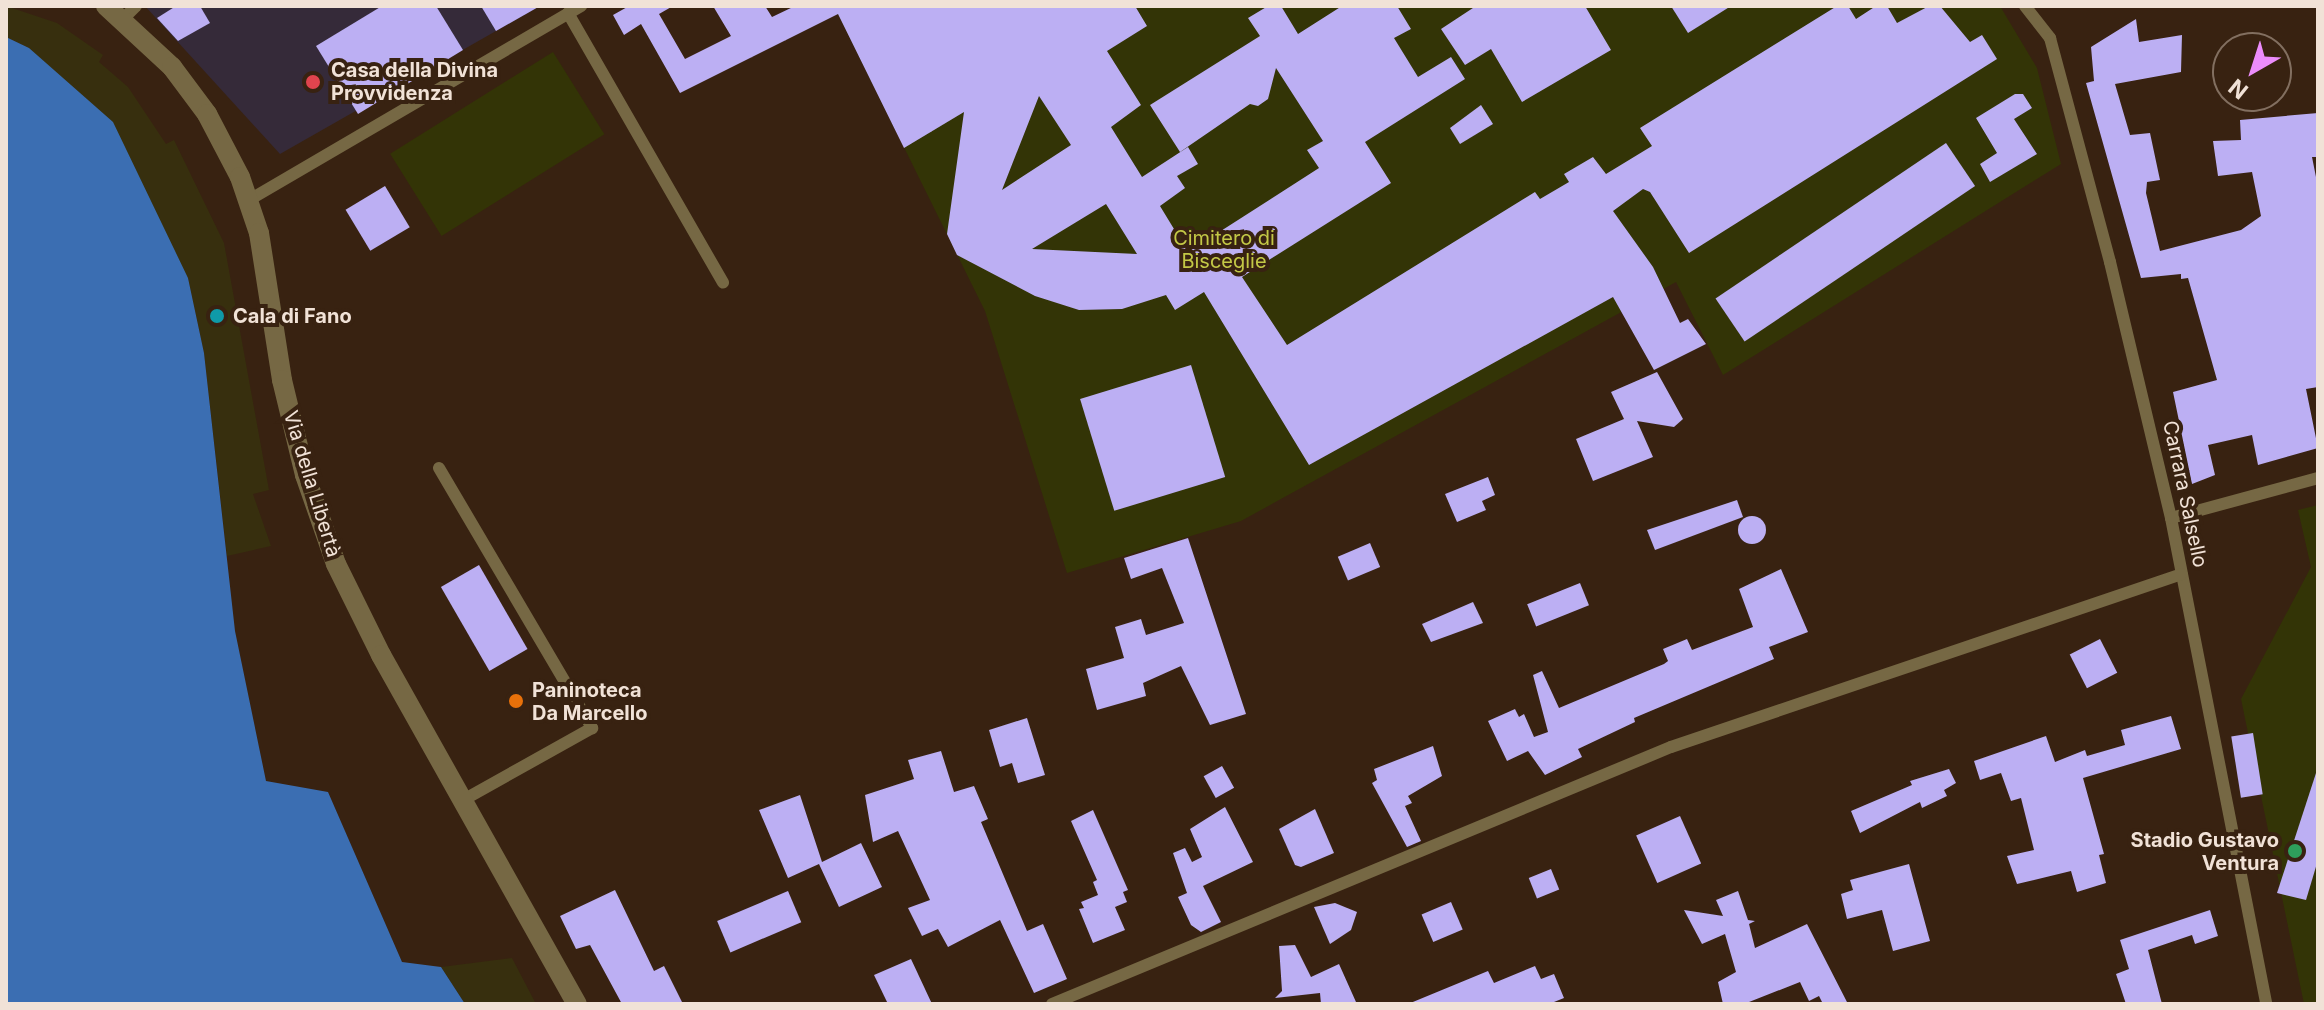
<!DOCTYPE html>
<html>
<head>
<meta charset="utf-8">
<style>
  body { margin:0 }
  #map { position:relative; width:2324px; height:1010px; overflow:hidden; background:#382211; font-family:Inter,sans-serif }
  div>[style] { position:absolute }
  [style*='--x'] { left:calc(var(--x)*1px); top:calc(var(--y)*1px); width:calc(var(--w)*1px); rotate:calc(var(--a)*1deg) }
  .medical>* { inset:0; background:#352a39 }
  .green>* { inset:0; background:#333406; transform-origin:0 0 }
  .sand>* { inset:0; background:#372f0e }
  .water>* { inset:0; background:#3b6eb2 }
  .building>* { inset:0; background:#bcaff3; transform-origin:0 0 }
  .round { border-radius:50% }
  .lane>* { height:12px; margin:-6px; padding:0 6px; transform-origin:6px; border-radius:6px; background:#766844 }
  .street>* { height:20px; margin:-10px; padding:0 10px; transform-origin:10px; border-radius:10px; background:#766844 }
  .dots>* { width:22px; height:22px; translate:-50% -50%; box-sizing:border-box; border:4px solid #382211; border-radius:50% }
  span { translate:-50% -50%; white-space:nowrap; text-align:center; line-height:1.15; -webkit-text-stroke:8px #382211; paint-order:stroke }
  .poi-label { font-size:20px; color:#f1e2d7; font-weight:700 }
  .left { translate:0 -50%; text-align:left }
  .right { translate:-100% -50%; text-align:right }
  .park-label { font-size:20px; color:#c3c846 }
  .street-label { font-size:20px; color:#f1e2d7 }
  .frame { position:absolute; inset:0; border:8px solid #f1e2d7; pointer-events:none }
  .north { position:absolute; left:2212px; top:32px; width:80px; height:80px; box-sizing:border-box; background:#382211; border:2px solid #826f60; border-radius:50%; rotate:219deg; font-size:22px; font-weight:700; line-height:32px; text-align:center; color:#f1e2d7 }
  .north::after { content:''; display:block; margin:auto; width:28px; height:36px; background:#ec8cfb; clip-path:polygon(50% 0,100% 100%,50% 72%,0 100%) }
</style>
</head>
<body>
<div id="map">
  <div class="medical">
    <div style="clip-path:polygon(145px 6px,540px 6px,280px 154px)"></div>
  </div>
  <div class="green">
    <div style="clip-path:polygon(834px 6px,2000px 6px,2037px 68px,2061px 164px,1723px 375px,1676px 282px,1241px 521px,1067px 573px,985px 311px)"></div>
    <div style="left:553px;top:52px;width:97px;height:192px;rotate:58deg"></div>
    <div style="clip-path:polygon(2318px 505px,2318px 1004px,2304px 1004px,2241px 699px,2311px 567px,2298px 510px)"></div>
  </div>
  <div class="sand">
    <div style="clip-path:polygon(6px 6px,57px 23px,103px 55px,99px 62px,128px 87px,166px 144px,174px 140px,224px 243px,269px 490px,253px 494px,271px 546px,227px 556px,204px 353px,188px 278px,29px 48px,6px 37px)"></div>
    <div style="clip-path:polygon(512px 958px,536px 1004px,465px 1004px,441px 967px)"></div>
  </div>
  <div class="water">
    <div style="clip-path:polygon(6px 37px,29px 48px,113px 122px,188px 278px,204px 353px,235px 631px,266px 781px,328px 792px,402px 962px,441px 967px,465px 1004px,6px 1004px)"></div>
  </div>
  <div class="building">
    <div style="clip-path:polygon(176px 6px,200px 6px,210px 23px,178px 41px,157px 18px)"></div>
    <div style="clip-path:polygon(382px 6px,436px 6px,463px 50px,358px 114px,316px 46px)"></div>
    <div style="clip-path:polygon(481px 6px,540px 6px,496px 31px)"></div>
    <div style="clip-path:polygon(evenodd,629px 6px,673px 6px,659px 14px,685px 59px,731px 36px,713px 6px,765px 6px,772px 17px,795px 6px,1135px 6px,1147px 26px,1107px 51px,1141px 105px,1111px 127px,1142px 177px,1188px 147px,1198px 164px,1177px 176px,1185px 188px,1160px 206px,1188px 252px,1319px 168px,1307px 150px,1323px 141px,1276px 68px,1268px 99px,1258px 106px,1250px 104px,1180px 152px,1150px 105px,1260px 36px,1248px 18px,1268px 6px,1281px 6px,1298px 34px,1342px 6px,1397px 6px,1411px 29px,1394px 38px,1418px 77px,1451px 57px,1465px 79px,1365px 142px,1391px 183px,1242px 277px,1287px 345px,1535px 192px,1540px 199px,1569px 182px,1564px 174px,1593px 157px,1606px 174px,1652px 146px,1640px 128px,1837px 6px,1848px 6px,1856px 19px,1876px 6px,1887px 6px,1897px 23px,1929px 6px,1940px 6px,1970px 42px,1982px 35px,1997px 59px,1689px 253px,1650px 192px,1643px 189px,1613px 211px,1653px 267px,1680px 323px,1688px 319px,1706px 344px,1654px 370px,1613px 297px,1309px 465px,1204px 292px,1175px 310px,1166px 295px,1122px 309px,1079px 310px,1035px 296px,957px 255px,947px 234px,964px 112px,904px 148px,838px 14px,680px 93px,641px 24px,624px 35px,613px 15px,629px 6px,1039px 96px,1071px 145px,1002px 190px,1039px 96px,629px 6px,1106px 204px,1137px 254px,1032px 249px,1106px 204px)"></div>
    <div style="clip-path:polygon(1476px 6px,1585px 6px,1611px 50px,1522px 102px,1491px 49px,1465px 65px,1441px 29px)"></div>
    <div style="clip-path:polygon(1671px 6px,1731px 6px,1688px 33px)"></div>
    <div style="clip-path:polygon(2136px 19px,2139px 42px,2182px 35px,2181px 72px,2115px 84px,2130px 135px,2150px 133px,2160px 180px,2147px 182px,2146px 193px,2160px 251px,2241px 230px,2261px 216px,2252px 172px,2218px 176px,2213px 141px,2241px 140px,2240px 120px,2318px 113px,2318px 157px,2312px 157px,2318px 187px,2318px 387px,2306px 389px,2318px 448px,2258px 465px,2252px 435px,2208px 445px,2215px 475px,2192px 484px,2173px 392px,2217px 380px,2188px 278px,2181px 279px,2181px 274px,2141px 278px,2086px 83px,2094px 81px,2091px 47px)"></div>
    <div style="clip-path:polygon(2015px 94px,2023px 94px,2032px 108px,2014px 119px,2037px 154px,1990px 182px,1980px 164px,1997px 153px,1976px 118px)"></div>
    <div style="clip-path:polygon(1481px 105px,1493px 124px,1460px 144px,1450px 128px)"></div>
    <div style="left:1946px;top:143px;width:52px;height:278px;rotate:56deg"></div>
    <div style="left:385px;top:186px;width:48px;height:46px;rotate:59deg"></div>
    <div style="left:1191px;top:365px;width:117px;height:116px;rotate:73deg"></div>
    <div style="clip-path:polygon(1657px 372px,1683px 419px,1674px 427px,1637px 421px,1653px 457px,1593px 481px,1576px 439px,1624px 419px,1611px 392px)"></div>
    <div style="clip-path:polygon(1488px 477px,1495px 495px,1482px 501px,1486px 510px,1457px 522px,1445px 494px)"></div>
    <div style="clip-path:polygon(1737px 500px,1743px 517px,1655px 550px,1647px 530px)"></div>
    <div class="round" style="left:1738px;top:516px;width:28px;height:28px"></div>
    <div style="clip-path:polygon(1188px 538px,1246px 714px,1210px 725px,1181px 666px,1143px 683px,1146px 696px,1097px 710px,1086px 669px,1124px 658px,1115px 627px,1141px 619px,1146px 635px,1184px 623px,1162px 568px,1131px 579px,1124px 558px)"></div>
    <div style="left:1370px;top:543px;width:26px;height:35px;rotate:67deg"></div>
    <div style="left:479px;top:565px;width:97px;height:44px;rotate:60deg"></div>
    <div style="clip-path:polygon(1781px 569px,1808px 632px,1769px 647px,1774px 659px,1634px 718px,1635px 722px,1578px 749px,1582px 757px,1545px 775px,1528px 751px,1507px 761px,1488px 721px,1515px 709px,1519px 717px,1524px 714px,1534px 737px,1548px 732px,1533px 675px,1542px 671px,1559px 708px,1664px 664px,1668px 661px,1663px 649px,1687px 639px,1692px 650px,1753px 627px,1739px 589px)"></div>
    <div style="left:1580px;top:583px;width:24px;height:57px;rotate:68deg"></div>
    <div style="clip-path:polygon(1473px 602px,1483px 623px,1431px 642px,1422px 624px)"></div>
    <div style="left:2100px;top:639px;width:38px;height:34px;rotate:63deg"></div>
    <div style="clip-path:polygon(2171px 716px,2181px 749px,2083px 778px,2104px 854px,2099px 855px,2106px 883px,2077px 892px,2071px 871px,2017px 884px,2007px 856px,2034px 850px,2021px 798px,2011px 801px,2001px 773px,1980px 780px,1974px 761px,2046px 736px,2055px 762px,2085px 750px,2087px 756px,2125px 745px,2121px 730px)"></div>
    <div style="clip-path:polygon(1027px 718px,1045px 775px,1018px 783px,1012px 763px,1000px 767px,989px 730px)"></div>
    <div style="left:2253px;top:733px;width:62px;height:22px;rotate:81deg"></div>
    <div style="clip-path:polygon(1433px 746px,1442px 776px,1408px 796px,1412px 803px,1405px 806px,1421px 841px,1407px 847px,1372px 783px,1377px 780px,1374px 769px)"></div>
    <div style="clip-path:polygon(941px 751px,954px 792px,974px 786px,988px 819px,981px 822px,1027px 931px,1043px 924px,1067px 979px,1034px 993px,1000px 920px,948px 947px,938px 929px,922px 936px,908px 908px,930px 900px,898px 831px,873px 842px,865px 795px,914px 779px,908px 760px)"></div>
    <div style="left:1222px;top:766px;width:25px;height:21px;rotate:61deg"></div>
    <div style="clip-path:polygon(1949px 769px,1956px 783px,1944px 790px,1947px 796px,1922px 808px,1920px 802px,1860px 833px,1851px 811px,1912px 785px,1910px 781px)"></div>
    <div style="clip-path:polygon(2317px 770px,2318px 860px,2306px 900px,2277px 893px)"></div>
    <div style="clip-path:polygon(800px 795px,822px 862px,861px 843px,882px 887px,839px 907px,819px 864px,788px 878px,759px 810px)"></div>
    <div style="clip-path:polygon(1225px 807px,1253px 862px,1203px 886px,1221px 922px,1201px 932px,1191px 925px,1178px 897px,1187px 893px,1173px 853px,1185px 848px,1192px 862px,1202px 857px,1190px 829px)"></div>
    <div style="clip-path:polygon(1315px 809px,1334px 853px,1301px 867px,1295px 865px,1279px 829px)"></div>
    <div style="clip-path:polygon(1093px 810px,1128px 890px,1123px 892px,1127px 902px,1115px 907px,1125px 930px,1093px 943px,1079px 909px,1084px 908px,1081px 902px,1098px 895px,1093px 882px,1097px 880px,1071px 821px)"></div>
    <div style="left:1680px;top:816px;width:52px;height:48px;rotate:66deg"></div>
    <div style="clip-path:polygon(1909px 864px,1930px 941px,1893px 951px,1882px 910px,1847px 919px,1841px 894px,1853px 890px,1850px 880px)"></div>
    <div style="left:1551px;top:869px;width:22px;height:24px;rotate:68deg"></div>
    <div style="clip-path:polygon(615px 890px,654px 971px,664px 966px,683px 1004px,622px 1004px,590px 945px,576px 949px,560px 916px)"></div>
    <div style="left:788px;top:891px;width:34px;height:77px;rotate:67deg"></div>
    <div style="clip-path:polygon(1738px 891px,1748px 920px,1755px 921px,1749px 924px,1755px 948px,1807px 924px,1848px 1004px,1823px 1004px,1819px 996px,1809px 1001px,1800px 982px,1744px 1004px,1723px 1004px,1718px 982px,1736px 972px,1725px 934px,1702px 944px,1684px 910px,1723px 916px,1716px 900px)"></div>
    <div style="left:1451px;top:902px;width:30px;height:32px;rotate:67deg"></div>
    <div style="clip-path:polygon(1335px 903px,1357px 912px,1351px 930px,1330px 944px,1314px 907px)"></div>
    <div style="clip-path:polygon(2210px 910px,2218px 936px,2195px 944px,2192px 935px,2148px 950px,2162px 1004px,2126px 1004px,2116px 974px,2129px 969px,2120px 940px)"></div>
    <div style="clip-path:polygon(1295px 945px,1311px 977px,1339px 964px,1356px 1002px,1321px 1004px,1320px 993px,1275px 998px,1282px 991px,1279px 946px)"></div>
    <div style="clip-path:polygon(911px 959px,932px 1004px,888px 1004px,874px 975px)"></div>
    <div style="clip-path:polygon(1535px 966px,1541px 979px,1554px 974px,1564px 998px,1549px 1004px,1408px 1004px,1488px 971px,1494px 983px)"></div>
  </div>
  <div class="lane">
    <div style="--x:2025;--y:6;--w:41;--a:52"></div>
    <div style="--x:2050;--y:38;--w:232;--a:75"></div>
    <div style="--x:2110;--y:262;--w:263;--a:76.6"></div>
    <div style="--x:2171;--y:518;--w:495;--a:78.9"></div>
    <div style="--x:568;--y:13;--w:311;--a:60.1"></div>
    <div style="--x:124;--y:18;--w:17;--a:-45"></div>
    <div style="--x:249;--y:200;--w:385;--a:-30.3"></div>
    <div style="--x:439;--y:468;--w:302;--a:59.5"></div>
    <div style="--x:592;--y:728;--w:148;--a:150.8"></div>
    <div style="--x:2171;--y:518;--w:152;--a:-15.2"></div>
    <div style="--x:1052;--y:1004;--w:670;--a:-22.55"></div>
    <div style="--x:1671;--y:747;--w:539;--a:-18.7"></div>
  </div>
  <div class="street">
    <div style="--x:106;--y:6;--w:90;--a:42.7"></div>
    <div style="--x:172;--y:67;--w:59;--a:53.3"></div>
    <div style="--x:207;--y:114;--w:71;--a:62.4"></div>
    <div style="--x:240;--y:177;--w:59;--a:71.3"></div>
    <div style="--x:259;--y:233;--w:149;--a:81.1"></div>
    <div style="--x:282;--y:380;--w:98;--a:76.4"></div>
    <div style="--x:305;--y:475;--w:94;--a:70.8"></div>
    <div style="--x:336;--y:564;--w:102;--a:63.7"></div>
    <div style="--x:381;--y:655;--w:400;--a:60.7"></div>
  </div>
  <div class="dots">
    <div style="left:313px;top:82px;background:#e0444e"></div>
    <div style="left:217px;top:316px;background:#0f9aa8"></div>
    <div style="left:516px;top:701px;background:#e8710a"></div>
    <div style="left:2295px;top:851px;background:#2e9e5b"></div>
  </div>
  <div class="poi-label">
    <span class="left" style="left:331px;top:82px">Casa della Divina<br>Provvidenza</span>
    <span class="left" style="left:233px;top:316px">Cala di Fano</span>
    <span class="left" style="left:532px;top:702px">Paninoteca<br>Da Marcello</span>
    <span class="right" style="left:2279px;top:852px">Stadio Gustavo<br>Ventura</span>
  </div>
  <div class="park-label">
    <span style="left:1224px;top:250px">Cimitero di<br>Bisceglie</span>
  </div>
  <div class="street-label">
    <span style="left:312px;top:484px;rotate:73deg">Via della Libertà</span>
    <span style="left:2185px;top:494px;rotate:78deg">Carrara Salsello</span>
  </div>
  <div class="frame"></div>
  <div class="north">N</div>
</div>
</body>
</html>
